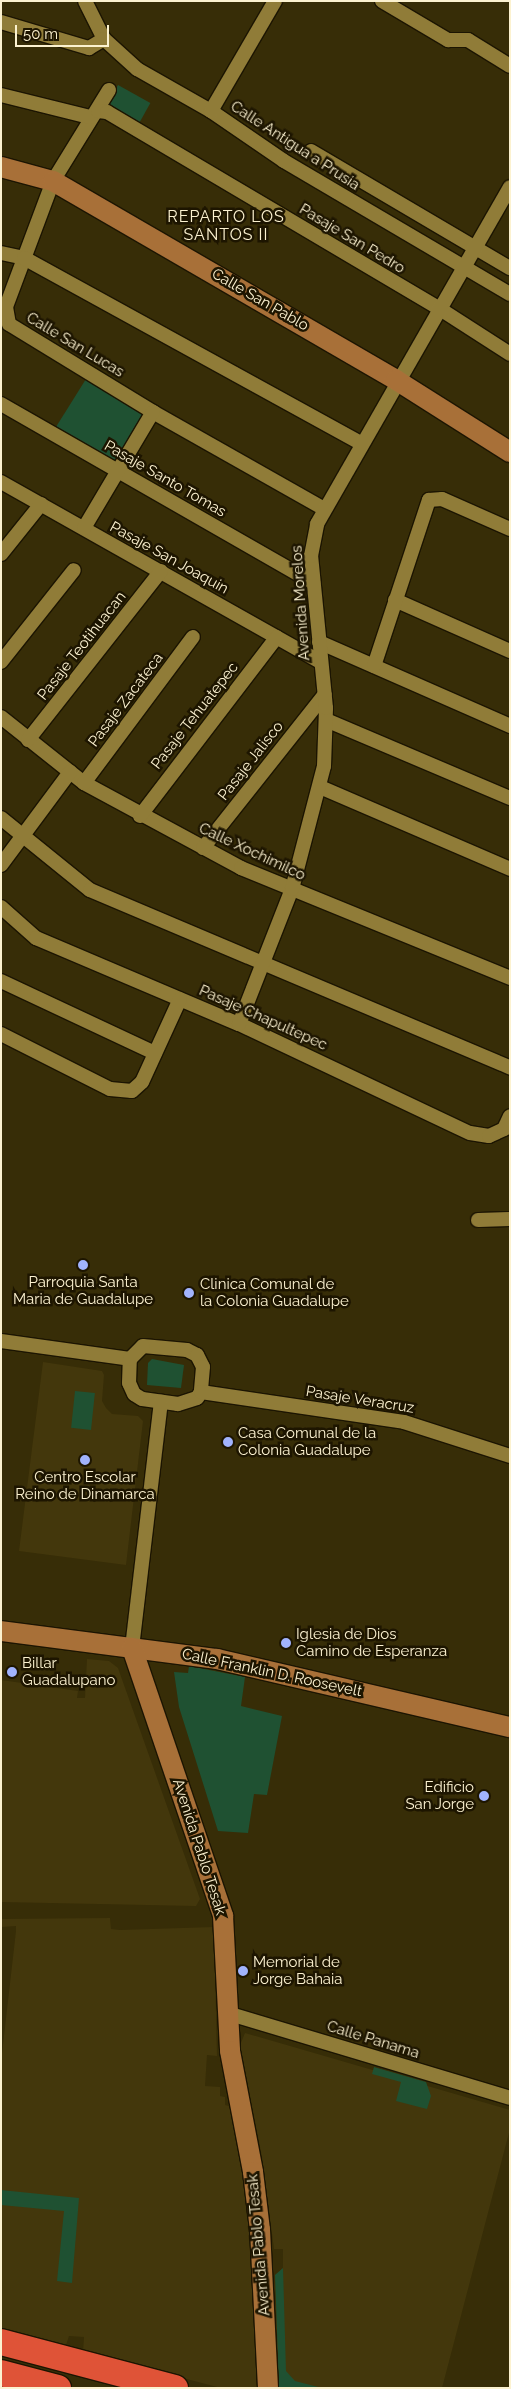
<!DOCTYPE html>
<html>
<head>
<meta charset="utf-8">
<style>
  body { margin:0 }
  #map { position:relative; width:511px; height:2389px; overflow:hidden; background:#372d07; font-family:Raleway,sans-serif }
  div>[style] { position:absolute }
  [style*='--x'] { left:calc(var(--x)*1px); top:calc(var(--y)*1px); width:calc(var(--w)*1px); rotate:calc(var(--a)*1deg) }
  .built>* { inset:0; background:#43370c }
  .green>* { inset:0; background:#1f5132; transform-origin:0 0 }
  .roads { filter:drop-shadow(1px 0 #1c1502) drop-shadow(-1px 0 #1c1502) drop-shadow(0 1px #1c1502) drop-shadow(0 -1px #1c1502) }
  .street>* { height:14px; margin:-7px; padding:0 7px; transform-origin:7px; border-radius:7px; background:#907c38 }
  .secondary>* { height:20px; margin:-10px; padding:0 10px; transform-origin:10px; border-radius:10px; background:#a87038 }
  .highway>* { height:26px; margin:-13px; padding:0 13px; transform-origin:13px; border-radius:13px; background:#df5337 }
  .dots>* { width:14px; height:14px; translate:-50% -50%; box-sizing:border-box; border:2px solid #1d1500; border-radius:50% }
  span { translate:-50% -50%; white-space:nowrap; text-align:center; line-height:1.15; -webkit-text-stroke:5px #1d1500; paint-order:stroke }
  .street-label { font-size:15px; color:#fcf2d0 }
  .poi-label { font-size:15px; color:#fcf2d0 }
  .left { translate:0 -50%; text-align:left }
  .right { translate:-100% -50%; text-align:right }
  .neighbourhood-label { font-size:16px; color:#fcf2d0; letter-spacing:1px }
  .frame { position:absolute; inset:0; border:2px solid #fcf2d0; pointer-events:none }
  .scale { position:absolute; left:15px; top:25px; width:94px; height:22px; box-sizing:border-box; border:2px solid #fcf2d0; border-top:0; padding-left:6px; font-size:15px; line-height:18px; white-space:nowrap; color:#fcf2d0; -webkit-text-stroke:4px #1d1500; paint-order:stroke }
</style>
</head>
<body>
<div id="map">
  <div class="built">
    <div style="clip-path:polygon(43px 1362px,102px 1371px,104px 1375px,102px 1401px,106px 1408px,112px 1414px,138px 1416px,143px 1421px,126px 1565px,19px 1551px)"></div>
    <div style="clip-path:polygon(87px 1659px,109px 1661px,118px 1668px,200px 1899px,196px 1906px,1px 1902px,1px 1680px,78px 1691px,77px 1698px,85px 1698px)"></div>
    <div style="clip-path:polygon(110px 1918px,111px 1929px,120px 1930px,214px 1927px,217px 2056px,207px 2055px,205px 2086px,220px 2087px,220px 2096px,225px 2097px,225px 2105px,232px 2107px,245px 2180px,252px 2252px,257px 2388px,221px 2388px,83px 2352px,84px 2337px,69px 2336px,65px 2348px,1px 2331px,1px 2062px,16px 1931px,16px 1926px,2px 1927px,2px 1919px)"></div>
    <div style="clip-path:polygon(245px 2033px,510px 2110px,510px 2129px,442px 2388px,279px 2388px,275px 2275px,283px 2268px,283px 2249px,274px 2249px,262px 2157px,240px 2045px)"></div>
  </div>
  <div class="green">
    <div style="left:118px;top:85px;width:37px;height:25px;rotate:29deg"></div>
    <div style="left:86px;top:379px;width:72px;height:62px;rotate:32deg"></div>
    <div style="clip-path:polygon(152px 1359px,184px 1365px,181px 1388px,147px 1385px,148px 1363px)"></div>
    <div style="left:75px;top:1391px;width:20px;height:37px;rotate:6deg"></div>
    <div style="clip-path:polygon(189px 1666px,245px 1677px,241px 1706px,282px 1716px,267px 1795px,254px 1794px,248px 1833px,218px 1831px,179px 1707px,174px 1672px,188px 1673px)"></div>
    <div style="clip-path:polygon(374px 2067px,426px 2082px,431px 2096px,427px 2109px,396px 2101px,401px 2082px,372px 2074px)"></div>
    <div style="clip-path:polygon(1px 2190px,79px 2198px,72px 2283px,57px 2281px,64px 2211px,1px 2205px)"></div>
    <div style="clip-path:polygon(283px 2268px,286px 2371px,295px 2381px,322px 2388px,279px 2388px,275px 2275px)"></div>
  </div>
  <div class="roads">
    <div class="street">
      <div style="--x:85;--y:1;--w:42;--a:63.4"></div>
      <div style="--x:104;--y:39;--w:45;--a:42.3"></div>
      <div style="--x:137;--y:69;--w:85;--a:29.6"></div>
      <div style="--x:211;--y:111;--w:88;--a:34.4"></div>
      <div style="--x:284;--y:161;--w:262;--a:30.5"></div>
      <div style="--x:382;--y:1;--w:77;--a:30.6"></div>
      <div style="--x:448;--y:40;--w:20;--a:0"></div>
      <div style="--x:468;--y:40;--w:49;--a:31.8"></div>
      <div style="--x:1;--y:22;--w:92;--a:16.5"></div>
      <div style="--x:89;--y:48;--w:17;--a:-31"></div>
      <div style="--x:109;--y:90;--w:107;--a:121.6"></div>
      <div style="--x:53;--y:181;--w:134;--a:110.5"></div>
      <div style="--x:6;--y:307;--w:17;--a:80"></div>
      <div style="--x:9;--y:324;--w:169;--a:31.4"></div>
      <div style="--x:153;--y:412;--w:195;--a:29.5"></div>
      <div style="--x:1;--y:95;--w:92;--a:13.9"></div>
      <div style="--x:98;--y:111;--w:9;--a:6"></div>
      <div style="--x:107;--y:112;--w:387;--a:30.6"></div>
      <div style="--x:440;--y:309;--w:83;--a:32.7"></div>
      <div style="--x:211;--y:111;--w:127;--a:-59.8"></div>
      <div style="--x:311;--y:151;--w:231;--a:30.5"></div>
      <div style="--x:1;--y:253;--w:24;--a:12"></div>
      <div style="--x:24;--y:258;--w:384;--a:28.8"></div>
      <div style="--x:1;--y:404;--w:360;--a:29.8"></div>
      <div style="--x:1;--y:482;--w:367;--a:29.4"></div>
      <div style="--x:84;--y:528;--w:135;--a:-59.3"></div>
      <div style="--x:1;--y:554;--w:64;--a:-51.3"></div>
      <div style="--x:395;--y:600;--w:126;--a:23.9"></div>
      <div style="--x:319;--y:642;--w:209;--a:23.7"></div>
      <div style="--x:1;--y:662;--w:117;--a:-51.6"></div>
      <div style="--x:374;--y:666;--w:175;--a:-71.7"></div>
      <div style="--x:429;--y:500;--w:13;--a:-4"></div>
      <div style="--x:442;--y:499;--w:74;--a:23.8"></div>
      <div style="--x:1;--y:717;--w:106;--a:38.5"></div>
      <div style="--x:84;--y:783;--w:179;--a:28.4"></div>
      <div style="--x:241;--y:868;--w:291;--a:22.2"></div>
      <div style="--x:326;--y:720;--w:200;--a:23"></div>
      <div style="--x:28;--y:740;--w:215;--a:-51.8"></div>
      <div style="--x:84;--y:783;--w:182;--a:-53.3"></div>
      <div style="--x:320;--y:787;--w:207;--a:23.3"></div>
      <div style="--x:140;--y:816;--w:225;--a:-52.6"></div>
      <div style="--x:1;--y:818;--w:114;--a:39"></div>
      <div style="--x:90;--y:890;--w:456;--a:22.9"></div>
      <div style="--x:203;--y:848;--w:196;--a:-51.6"></div>
      <div style="--x:1;--y:865;--w:116;--a:-53.4"></div>
      <div style="--x:1;--y:907;--w:47;--a:41.5"></div>
      <div style="--x:36;--y:938;--w:220;--a:23"></div>
      <div style="--x:239;--y:1024;--w:255;--a:25.3"></div>
      <div style="--x:470;--y:1133;--w:19;--a:9"></div>
      <div style="--x:489;--y:1136;--w:17;--a:-25"></div>
      <div style="--x:504;--y:1129;--w:14;--a:-65"></div>
      <div style="--x:1;--y:981;--w:170;--a:25.1"></div>
      <div style="--x:239;--y:1024;--w:145;--a:-68.6"></div>
      <div style="--x:292;--y:889;--w:127;--a:-75.4"></div>
      <div style="--x:324;--y:766;--w:58;--a:-88"></div>
      <div style="--x:326;--y:708;--w:153;--a:-95.6"></div>
      <div style="--x:311;--y:556;--w:33;--a:-79"></div>
      <div style="--x:317;--y:524;--w:388;--a:-60.2"></div>
      <div style="--x:1;--y:1034;--w:122;--a:26.8"></div>
      <div style="--x:110;--y:1089;--w:22;--a:5"></div>
      <div style="--x:132;--y:1091;--w:13;--a:-42"></div>
      <div style="--x:142;--y:1082;--w:91;--a:-65.4"></div>
      <div style="--x:478;--y:1220;--w:32;--a:-2"></div>
      <div style="--x:1;--y:1341;--w:130;--a:7.9"></div>
      <div style="--x:143;--y:1346;--w:44;--a:5.2"></div>
      <div style="--x:187;--y:1350;--w:11;--a:27"></div>
      <div style="--x:197;--y:1355;--w:13;--a:63"></div>
      <div style="--x:203;--y:1367;--w:25;--a:95"></div>
      <div style="--x:201;--y:1392;--w:7;--a:124"></div>
      <div style="--x:197;--y:1398;--w:20;--a:162"></div>
      <div style="--x:178;--y:1404;--w:36;--a:-172"></div>
      <div style="--x:142;--y:1399;--w:9;--a:-148"></div>
      <div style="--x:134;--y:1394;--w:12;--a:-114"></div>
      <div style="--x:129;--y:1383;--w:24;--a:-88"></div>
      <div style="--x:130;--y:1359;--w:18;--a:-45"></div>
      <div style="--x:201;--y:1392;--w:205;--a:8.4"></div>
      <div style="--x:404;--y:1422;--w:111;--a:17.8"></div>
      <div style="--x:132;--y:1648;--w:248;--a:-83.3"></div>
      <div style="--x:227;--y:2013;--w:295;--a:16.7"></div>
    </div>
    <div class="secondary">
      <div style="--x:1;--y:167;--w:54;--a:15.1"></div>
      <div style="--x:53;--y:181;--w:397;--a:30.1"></div>
      <div style="--x:396;--y:380;--w:135;--a:32.3"></div>
      <div style="--x:1;--y:1631;--w:218;--a:7.4"></div>
      <div style="--x:217;--y:1659;--w:301;--a:13.1"></div>
      <div style="--x:132;--y:1648;--w:283;--a:71.2"></div>
      <div style="--x:223;--y:1916;--w:135;--a:87"></div>
      <div style="--x:230;--y:2051;--w:123;--a:79.2"></div>
      <div style="--x:253;--y:2172;--w:58;--a:83.1"></div>
      <div style="--x:260;--y:2230;--w:158;--a:87.1"></div>
    </div>
    <div class="highway">
      <div style="--x:1;--y:2342;--w:180;--a:14.8"></div>
      <div style="--x:1;--y:2373;--w:59;--a:14.7"></div>
    </div>
  </div>
  <div class="dots">
    <div style="left:83px;top:1265px;background:#a1b3fd"></div>
    <div style="left:189px;top:1293px;background:#a1b3fd"></div>
    <div style="left:228px;top:1442px;background:#a1b3fd"></div>
    <div style="left:85px;top:1460px;background:#a1b3fd"></div>
    <div style="left:286px;top:1643px;background:#a1b3fd"></div>
    <div style="left:12px;top:1672px;background:#a1b3fd"></div>
    <div style="left:484px;top:1796px;background:#a1b3fd"></div>
    <div style="left:243px;top:1971px;background:#a1b3fd"></div>
  </div>
  <div class="street-label">
    <span style="left:295px;top:146px;rotate:33deg">Calle Antigua a Prusia</span>
    <span style="left:352px;top:239px;rotate:31deg">Pasaje San Pedro</span>
    <span style="left:260px;top:300px;rotate:30deg">Calle San Pablo</span>
    <span style="left:75px;top:345px;rotate:31deg">Calle San Lucas</span>
    <span style="left:165px;top:479px;rotate:30deg">Pasaje Santo Tomas</span>
    <span style="left:169px;top:558px;rotate:29deg">Pasaje San Joaquin</span>
    <span style="left:301px;top:603px;rotate:-94deg">Avenida Morelos</span>
    <span style="left:82px;top:646px;rotate:-52deg">Pasaje Teotihuacan</span>
    <span style="left:126px;top:700px;rotate:-53deg">Pasaje Zacateca</span>
    <span style="left:195px;top:716px;rotate:-52deg">Pasaje Tehuatepec</span>
    <span style="left:251px;top:761px;rotate:-52deg">Pasaje Jalisco</span>
    <span style="left:252px;top:852px;rotate:25deg">Calle Xochimilco</span>
    <span style="left:263px;top:1018px;rotate:24deg">Pasaje Chapultepec</span>
    <span style="left:360px;top:1400px;rotate:9deg">Pasaje Veracruz</span>
    <span style="left:272px;top:1673px;rotate:12deg">Calle Franklin D. Roosevelt</span>
    <span style="left:199px;top:1847px;rotate:72deg">Avenida Pablo Tesak</span>
    <span style="left:373px;top:2040px;rotate:17deg">Calle Panama</span>
    <span style="left:259px;top:2245px;rotate:-95deg">Avenida Pablo Tesak</span>
  </div>
  <div class="poi-label">
    <span style="left:83px;top:1291px">Parroquia Santa<br>Maria de Guadalupe</span>
    <span class="left" style="left:200px;top:1293px">Clinica Comunal de<br>la Colonia Guadalupe</span>
    <span class="left" style="left:238px;top:1442px">Casa Comunal de la<br>Colonia Guadalupe</span>
    <span style="left:85px;top:1486px">Centro Escolar<br>Reino de Dinamarca</span>
    <span class="left" style="left:296px;top:1643px">Iglesia de Dios<br>Camino de Esperanza</span>
    <span class="left" style="left:22px;top:1672px">Billar<br>Guadalupano</span>
    <span class="right" style="left:474px;top:1796px">Edificio<br>San Jorge</span>
    <span class="left" style="left:253px;top:1971px">Memorial de<br>Jorge Bahaia</span>
  </div>
  <div class="neighbourhood-label">
    <span style="left:226px;top:226px">REPARTO LOS<br>SANTOS II</span>
  </div>
  <div class="frame"></div>
  <div class="scale">50 m</div>
</div>
</body>
</html>
